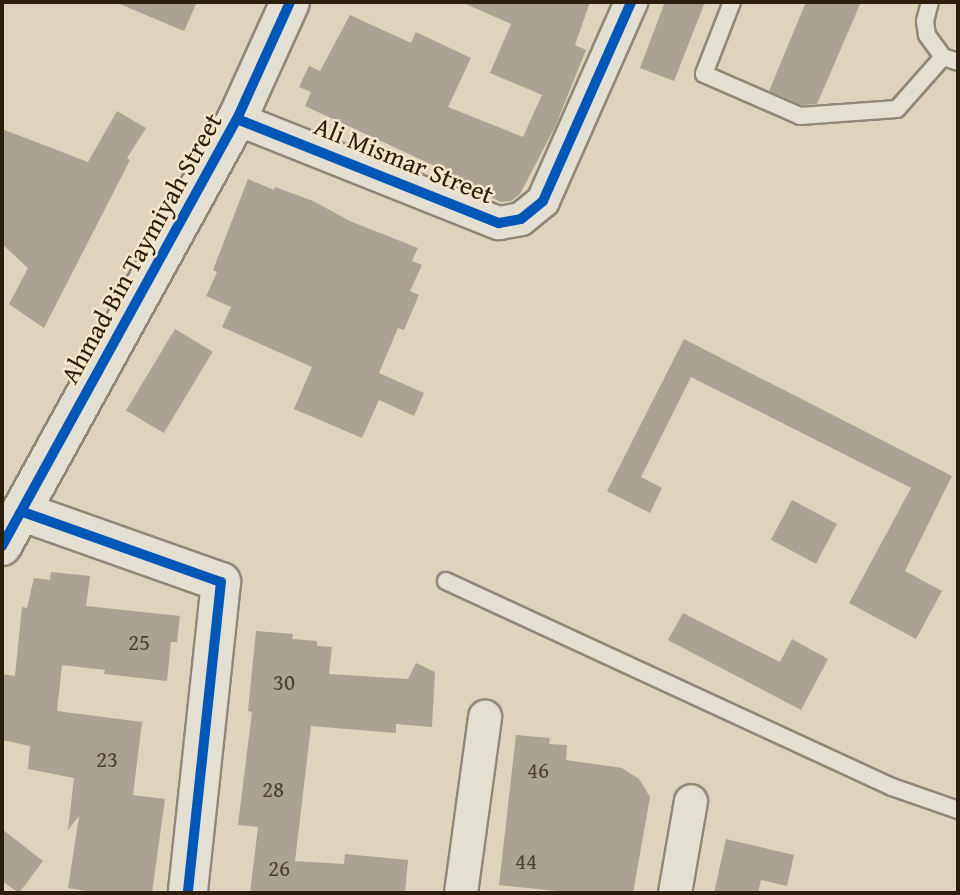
<!DOCTYPE html>
<html>
<head>
<meta charset="utf-8">
<style>
  body { margin:0 }
  #map { position:relative; width:960px; height:895px; overflow:hidden; background:#ded3bb; font-family:"Gentium Book Plus",serif }
  div>[style] { position:absolute }
  [style*='--x'] { left:calc(var(--x)*1px); top:calc(var(--y)*1px); width:calc(var(--w)*1px); rotate:calc(var(--a)*1deg) }
  .building>* { inset:0; background:#aaa292; transform-origin:0 0 }
  .roads { filter:drop-shadow(2px 0 #8f8878) drop-shadow(-2px 0 #8f8878) drop-shadow(0 2px #8f8878) drop-shadow(0 -2px #8f8878) }
  .service>* { height:16px; margin:-8px; padding:0 8px; transform-origin:8px; border-radius:8px; background:#e4dfd3 }
  .minor>* { height:32px; margin:-16px; padding:0 16px; transform-origin:16px; border-radius:16px; background:#e4dfd3 }
  .tertiary>* { height:38px; margin:-19px; padding:0 19px; transform-origin:19px; border-radius:19px; background:#e4dfd3 }
  .cycleway>* { height:10px; margin:-5px; padding:0 5px; transform-origin:5px; border-radius:5px; background:#0057b8 }
  span { translate:-50% -50%; white-space:nowrap; text-align:center; line-height:1.15; -webkit-text-stroke:5px #f3e6c9; paint-order:stroke }
  .number-label { font-size:23px; color:#4c3f2e }
  .number-label span { -webkit-text-stroke-width:0 }
  .street-label { font-size:26px; color:#2c1e0d }
  .frame { position:absolute; inset:0; border:4px solid #2c1e0d; pointer-events:none }
</style>
</head>
<body>
<div id="map">
  <div class="building">
    <div style="clip-path:polygon(115px 2px,197px 2px,184px 31px)"></div>
    <div style="clip-path:polygon(461px 2px,590px 2px,575px 45px,586px 50px,555px 127px,520px 194px,511px 201px,501px 202px,433px 169px,435px 166px,305px 106px,311px 92px,299px 87px,309px 66px,320px 71px,350px 15px,411px 43px,416px 32px,471px 58px,448px 107px,523px 137px,542px 95px,490px 73px,511px 24px)"></div>
    <div style="clip-path:polygon(665px 2px,705px 2px,674px 81px,640px 68px)"></div>
    <div style="clip-path:polygon(806px 2px,861px 2px,817px 104px,802px 105px,769px 91px)"></div>
    <div style="clip-path:polygon(117px 111px,146px 128px,127px 158px,130px 160px,44px 328px,9px 304px,28px 268px,2px 244px,2px 129px,88px 162px)"></div>
    <div style="clip-path:polygon(248px 179px,274px 190px,275px 187px,313px 201px,352px 222px,418px 248px,412px 261px,422px 265px,410px 291px,419px 295px,404px 330px,398px 328px,379px 373px,424px 393px,414px 416px,379px 400px,362px 438px,294px 409px,312px 367px,222px 327px,231px 307px,206px 296px,217px 272px,213px 270px)"></div>
    <div style="left:175px;top:329px;width:44px;height:95px;rotate:31deg"></div>
    <div style="clip-path:polygon(684px 339px,952px 476px,905px 571px,942px 591px,916px 639px,849px 603px,911px 488px,691px 377px,641px 477px,662px 488px,650px 513px,607px 491px)"></div>
    <div style="left:792px;top:500px;width:51px;height:45px;rotate:28deg"></div>
    <div style="clip-path:polygon(51px 572px,90px 576px,86px 606px,180px 616px,177px 642px,171px 642px,167px 681px,104px 674px,105px 670px,62px 665px,57px 711px,142px 722px,133px 795px,165px 799px,152px 893px,98px 893px,68px 888px,79px 816px,68px 830px,74px 778px,28px 769px,30px 746px,2px 740px,2px 674px,15px 676px,22px 607px,27px 608px,34px 578px,50px 580px)"></div>
    <div style="clip-path:polygon(683px 613px,780px 662px,792px 639px,828px 659px,801px 710px,668px 640px)"></div>
    <div style="clip-path:polygon(256px 631px,293px 634px,292px 639px,317px 641px,317px 646px,332px 647px,329px 674px,408px 679px,416px 663px,435px 672px,432px 727px,396px 724px,396px 733px,311px 726px,295px 861px,344px 864px,345px 854px,408px 860px,405px 893px,250px 893px,258px 827px,238px 825px,252px 712px,248px 711px)"></div>
    <div style="clip-path:polygon(516px 735px,550px 738px,549px 744px,567px 745px,566px 760px,622px 768px,639px 779px,650px 797px,633px 893px,576px 893px,499px 885px)"></div>
    <div style="clip-path:polygon(2px 829px,43px 861px,19px 893px,2px 881px)"></div>
    <div style="clip-path:polygon(726px 839px,794px 855px,787px 886px,761px 880px,758px 893px,714px 893px)"></div>
  </div>
  <div class="roads">
    <div class="service">
      <div style="--x:732;--y:2;--w:77;--a:111.3"></div>
      <div style="--x:704;--y:74;--w:105;--a:23.6"></div>
      <div style="--x:800;--y:116;--w:97;--a:-4.1"></div>
      <div style="--x:897;--y:109;--w:69;--a:-48.5"></div>
      <div style="--x:930;--y:2;--w:20;--a:105"></div>
      <div style="--x:925;--y:21;--w:14;--a:82"></div>
      <div style="--x:927;--y:35;--w:27;--a:54"></div>
      <div style="--x:943;--y:57;--w:16;--a:18"></div>
      <div style="--x:446;--y:581;--w:491;--a:24.8"></div>
      <div style="--x:892;--y:787;--w:70;--a:19.2"></div>
    </div>
    <div class="minor">
      <div style="--x:237;--y:119;--w:282;--a:21.7"></div>
      <div style="--x:499;--y:223;--w:22;--a:-10"></div>
      <div style="--x:521;--y:219;--w:28;--a:-39"></div>
      <div style="--x:543;--y:201;--w:218;--a:-66.1"></div>
      <div style="--x:461;--y:893;--w:178;--a:-82.2"></div>
      <div style="--x:675;--y:893;--w:93;--a:-80.1"></div>
    </div>
    <div class="tertiary">
      <div style="--x:23;--y:512;--w:210;--a:19.5"></div>
      <div style="--x:221;--y:582;--w:313;--a:96.1"></div>
      <div style="--x:2;--y:546;--w:487;--a:-61.2"></div>
      <div style="--x:237;--y:119;--w:128;--a:-65.6"></div>
    </div>
  </div>
  <div class="cycleway">
    <div style="--x:237;--y:119;--w:282;--a:21.7"></div>
    <div style="--x:499;--y:223;--w:22;--a:-10"></div>
    <div style="--x:521;--y:219;--w:28;--a:-39"></div>
    <div style="--x:543;--y:201;--w:218;--a:-66.1"></div>
    <div style="--x:23;--y:512;--w:210;--a:19.5"></div>
    <div style="--x:221;--y:582;--w:313;--a:96.1"></div>
    <div style="--x:2;--y:546;--w:487;--a:-61.2"></div>
    <div style="--x:237;--y:119;--w:128;--a:-65.6"></div>
  </div>
  <div class="number-label">
    <span style="left:139px;top:642px">25</span>
    <span style="left:284px;top:682px">30</span>
    <span style="left:107px;top:759px">23</span>
    <span style="left:538px;top:770px">46</span>
    <span style="left:273px;top:789px">28</span>
    <span style="left:526px;top:861px">44</span>
    <span style="left:279px;top:868px">26</span>
  </div>
  <div class="street-label">
    <span style="left:404px;top:160px;rotate:22deg">Ali Mismar Street</span>
    <span style="left:141px;top:248px;rotate:-61deg">Ahmad Bin Taymiyah Street</span>
  </div>
  <div class="frame"></div>
</div>
</body>
</html>
